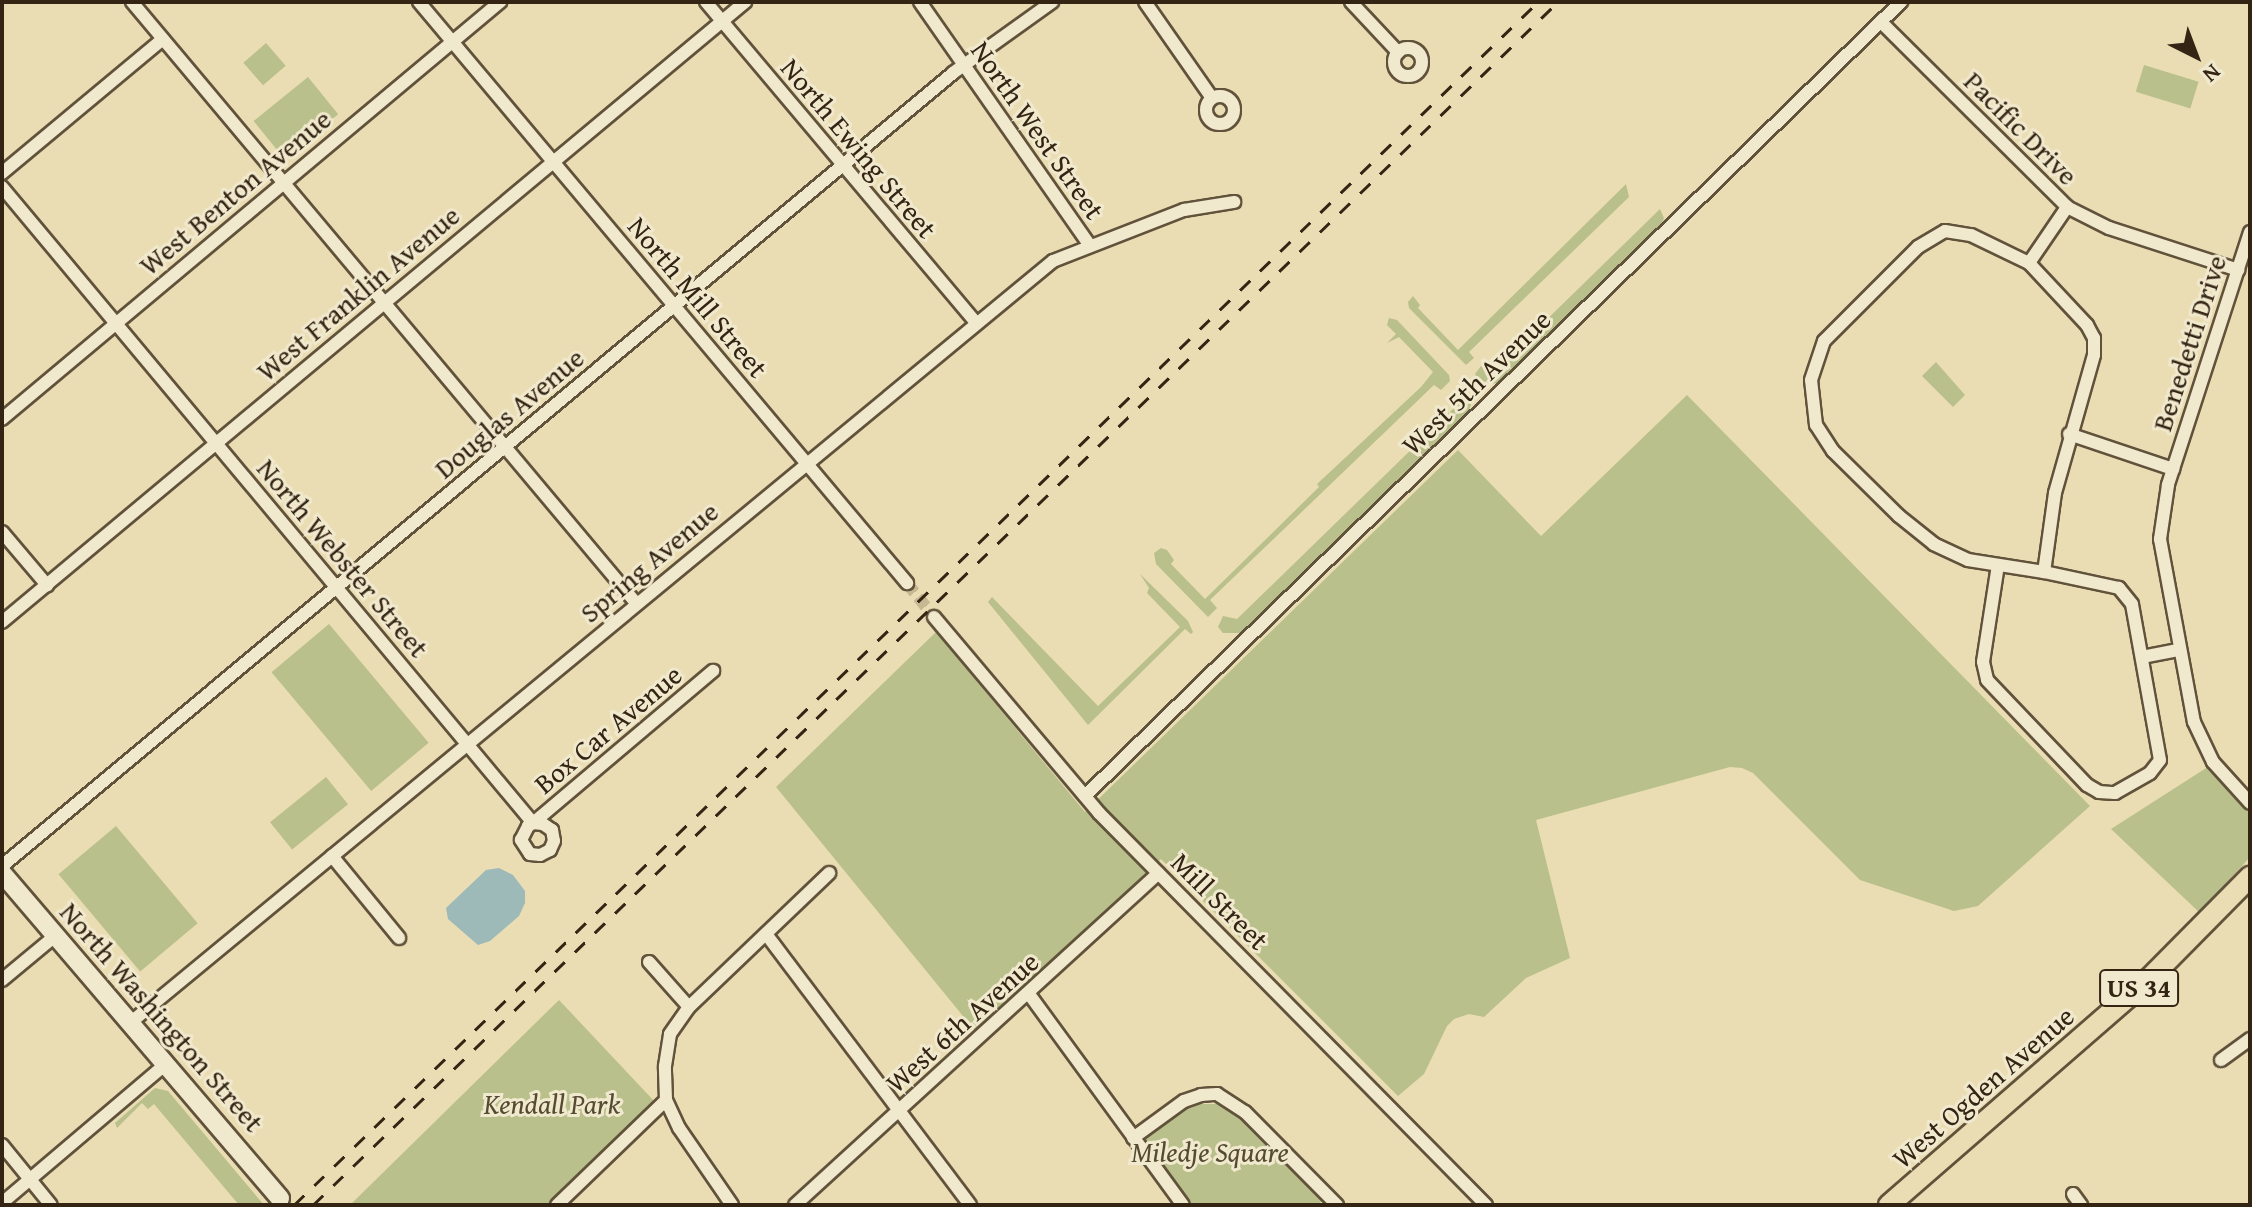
<!DOCTYPE html>
<html>
<head>
<meta charset="utf-8">
<style>
  body { margin:0 }
  #map { position:relative; width:2252px; height:1207px; overflow:hidden; background:#eaddb3; font-family:"Gentium Book Plus",serif }
  div>[style] { position:absolute }
  [style*='--x'] { left:calc(var(--x)*1px); top:calc(var(--y)*1px); width:calc(var(--w)*1px); rotate:calc(var(--a)*1deg) }
  .green>* { inset:0; background:#b9c08b; transform-origin:0 0 }
  .water>* { inset:0; background:#9db9b8 }
  .minor-tunnel>* { height:12px; margin-top:-6px; transform-origin:0; background:repeating-linear-gradient(90deg,#c5b893 0 12px,transparent 0 18px) }
  .roads { filter:drop-shadow(2px 0 #61523b) drop-shadow(-2px 0 #61523b) drop-shadow(0 2px #61523b) drop-shadow(0 -2px #61523b) }
  .minor>* { height:12px; margin:-6px; padding:0 6px; transform-origin:6px; border-radius:6px; background:#f1e9ce }
  .minor>.ring { margin:-6px; padding:0; box-sizing:content-box; background:none; border:12px solid #f1e9ce; border-radius:50% }
  .secondary>* { height:18px; margin:-9px; padding:0 9px; transform-origin:9px; border-radius:9px; background:#f1e9ce }
  .primary>* { height:20px; margin:-10px; padding:0 10px; transform-origin:10px; border-radius:10px; background:#eaddb3 }
  .rail>* { height:3px; margin-top:-1.5px; transform-origin:0; background:repeating-linear-gradient(90deg,#332413 0 14px,transparent 0 28px) }
  span { translate:-50% -50%; white-space:nowrap; text-align:center; line-height:1.15; -webkit-text-stroke:6px #f1e9ce; paint-order:stroke }
  .shield-label span { padding:2px 6px; background:#f1e9ce; border:2px solid; border-radius:6px; -webkit-text-stroke-width:0 }
  .shield-label { font-size:26px; color:#332413; font-weight:700 }
  .street-label { font-size:28px; color:#332413 }
  .park-label { font-size:28px; color:#544b31; font-style:italic }
  .frame { position:absolute; inset:0; border:4px solid #332413; pointer-events:none }
  .north { position:absolute; left:2156px; top:16px; width:80px; height:80px; -webkit-text-stroke:6px #f1e9ce; paint-order:stroke; rotate:138deg; font-size:22px; font-weight:700; line-height:32px; text-align:center; color:#332413 }
  .north::after { content:''; display:block; margin:auto; width:28px; height:36px; background:#332413; clip-path:polygon(50% 0,100% 100%,50% 72%,0 100%) }
</style>
</head>
<body>
<div id="map">
  <div class="green">
    <div style="left:266px;top:43px;width:30px;height:30px;rotate:49deg"></div>
    <div style="left:2144px;top:65px;width:57px;height:28px;rotate:17deg"></div>
    <div style="left:308px;top:77px;width:48px;height:70px;rotate:51deg"></div>
    <div style="clip-path:polygon(1626px 184px,1629px 197px,1469px 352px,1474px 358px,1466px 365px,1409px 308px,1408px 302px,1413px 296px,1420px 305px,1418px 308px,1458px 350px)"></div>
    <div style="clip-path:polygon(1660px 209px,1664px 218px,1661px 226px,1500px 383px,1489px 384px,1477px 378px,1475px 374px,1481px 366px,1491px 374px)"></div>
    <div style="clip-path:polygon(1389px 318px,1397px 320px,1449px 375px,1450px 381px,1441px 390px,1434px 385px,1210px 600px,1217px 608px,1208px 617px,1156px 564px,1154px 553px,1161px 548px,1167px 550px,1174px 560px,1171px 564px,1205px 599px,1319px 487px,1317px 484px,1331px 471px,1421px 387px,1433px 372px,1399px 337px,1387px 343px,1396px 334px,1387px 325px)"></div>
    <div style="clip-path:polygon(1936px 362px,1965px 395px,1953px 407px,1922px 376px)"></div>
    <div style="clip-path:polygon(1460px 390px,1468px 394px,1472px 402px,1467px 415px,1242px 633px,1223px 633px,1218px 627px,1223px 616px,1237px 619px,1455px 407px,1453px 397px)"></div>
    <div style="clip-path:polygon(1687px 395px,2090px 806px,1978px 906px,1954px 911px,1860px 880px,1753px 773px,1742px 768px,1730px 767px,1536px 820px,1570px 958px,1526px 978px,1484px 1017px,1469px 1014px,1454px 1019px,1447px 1026px,1424px 1074px,1398px 1096px,1161px 859px,976px 1032px,776px 787px,936px 632px,1085px 812px,1458px 450px,1541px 536px)"></div>
    <div style="clip-path:polygon(1140px 574px,1188px 621px,1193px 632px,1191px 634px,1185px 629px,1088px 725px,988px 602px,992px 597px,1098px 706px,1180px 627px,1147px 593px,1149px 588px)"></div>
    <div style="left:329px;top:624px;width:155px;height:75px;rotate:50deg"></div>
    <div style="clip-path:polygon(2214px 763px,2250px 803px,2250px 857px,2200px 913px,2111px 829px)"></div>
    <div style="left:326px;top:777px;width:35px;height:72px;rotate:51deg"></div>
    <div style="left:116px;top:826px;width:127px;height:75px;rotate:50deg"></div>
    <div style="clip-path:polygon(559px 1000px,655px 1102px,548px 1205px,350px 1205px)"></div>
    <div style="clip-path:polygon(155px 1088px,168px 1091px,264px 1205px,239px 1205px,154px 1104px,148px 1109px,142px 1103px,117px 1128px,115px 1123px)"></div>
    <div style="clip-path:polygon(1197px 1104px,1221px 1104px,1242px 1117px,1323px 1200px,1317px 1205px,1190px 1205px,1141px 1140px,1185px 1108px)"></div>
  </div>
  <div class="water">
    <div style="clip-path:polygon(499px 868px,513px 875px,525px 891px,525px 903px,519px 916px,490px 941px,478px 945px,448px 919px,446px 908px,486px 870px)"></div>
  </div>
  <div class="minor-tunnel">
    <div style="--x:907;--y:583;--w:43;--a:51.5"></div>
  </div>
  <div class="roads">
    <div class="minor">
      <div style="--x:132;--y:2;--w:784;--a:50.02"></div>
      <div style="--x:419;--y:2;--w:759;--a:49.97"></div>
      <div style="--x:706;--y:2;--w:419;--a:49.9"></div>
      <div style="--x:920;--y:2;--w:297;--a:55.1"></div>
      <div style="--x:1145;--y:2;--w:117;--a:55.1"></div>
      <div style="--x:1351;--y:2;--w:69;--a:46.8"></div>
      <div style="--x:1881;--y:22;--w:262;--a:44.8"></div>
      <div style="--x:2067;--y:207;--w:47;--a:26.6"></div>
      <div style="--x:2109;--y:228;--w:136;--a:18"></div>
      <div class="ring" style="left:1394px;top:48px;width:16px;height:16px"></div>
      <div class="ring" style="left:1206px;top:96px;width:16px;height:16px"></div>
      <div style="--x:2;--y:173;--w:209;--a:-39.8"></div>
      <div style="--x:2;--y:187;--w:829;--a:50.14"></div>
      <div style="--x:533;--y:823;--w:10;--a:6"></div>
      <div style="--x:543;--y:824;--w:11;--a:34"></div>
      <div style="--x:552;--y:830;--w:11;--a:80"></div>
      <div style="--x:554;--y:841;--w:10;--a:114"></div>
      <div style="--x:550;--y:850;--w:11;--a:153"></div>
      <div style="--x:540;--y:855;--w:10;--a:-174"></div>
      <div style="--x:530;--y:854;--w:17;--a:-123"></div>
      <div style="--x:521;--y:840;--w:16;--a:-63"></div>
      <div style="--x:528;--y:826;--w:6;--a:-31"></div>
      <div style="--x:533;--y:823;--w:236;--a:-40.2"></div>
      <div style="--x:1945;--y:231;--w:26;--a:9"></div>
      <div style="--x:1971;--y:235;--w:64;--a:25.8"></div>
      <div style="--x:2029;--y:263;--w:85;--a:46.9"></div>
      <div style="--x:2087;--y:325;--w:15;--a:62"></div>
      <div style="--x:2094;--y:338;--w:17;--a:90"></div>
      <div style="--x:2094;--y:355;--w:143;--a:105.8"></div>
      <div style="--x:2055;--y:493;--w:80;--a:97.9"></div>
      <div style="--x:2044;--y:572;--w:77;--a:-171"></div>
      <div style="--x:1968;--y:560;--w:38;--a:-155"></div>
      <div style="--x:1934;--y:544;--w:45;--a:-141.3"></div>
      <div style="--x:1899;--y:516;--w:93;--a:-135.4"></div>
      <div style="--x:1833;--y:451;--w:31;--a:-123"></div>
      <div style="--x:1816;--y:425;--w:45;--a:-96.3"></div>
      <div style="--x:1811;--y:380;--w:41;--a:-71.6"></div>
      <div style="--x:1824;--y:341;--w:133;--a:-45"></div>
      <div style="--x:1918;--y:247;--w:31;--a:-31"></div>
      <div style="--x:2250;--y:232;--w:266;--a:108"></div>
      <div style="--x:2168;--y:485;--w:55;--a:98.4"></div>
      <div style="--x:2160;--y:539;--w:186;--a:79.5"></div>
      <div style="--x:2194;--y:722;--w:44;--a:64.6"></div>
      <div style="--x:2213;--y:762;--w:55;--a:47.9"></div>
      <div style="--x:2029;--y:263;--w:68;--a:-55.8"></div>
      <div style="--x:2;--y:419;--w:650;--a:-39.94"></div>
      <div style="--x:2069;--y:434;--w:110;--a:18.6"></div>
      <div style="--x:2;--y:532;--w:70;--a:49.7"></div>
      <div style="--x:1998;--y:565;--w:98;--a:98.8"></div>
      <div style="--x:1983;--y:662;--w:18;--a:77"></div>
      <div style="--x:1987;--y:680;--w:145;--a:46.4"></div>
      <div style="--x:2087;--y:785;--w:14;--a:30"></div>
      <div style="--x:2099;--y:792;--w:16;--a:4"></div>
      <div style="--x:2115;--y:793;--w:40;--a:-29.7"></div>
      <div style="--x:2150;--y:773;--w:16;--a:-52"></div>
      <div style="--x:2160;--y:760;--w:158;--a:-100.2"></div>
      <div style="--x:2132;--y:604;--w:21;--a:-129"></div>
      <div style="--x:2119;--y:588;--w:77;--a:-168"></div>
      <div style="--x:934;--y:617;--w:256;--a:49.9"></div>
      <div style="--x:1099;--y:813;--w:551;--a:45.37"></div>
      <div style="--x:2;--y:622;--w:968;--a:-39.84"></div>
      <div style="--x:2142;--y:657;--w:38;--a:-11"></div>
      <div style="--x:1085;--y:796;--w:1139;--a:-44.22"></div>
      <div style="--x:332;--y:856;--w:106;--a:50.7"></div>
      <div style="--x:2;--y:866;--w:1238;--a:-39.82"></div>
      <div style="--x:953;--y:73;--w:122;--a:-35.6"></div>
      <div style="--x:766;--y:934;--w:339;--a:53"></div>
      <div style="--x:649;--y:962;--w:60;--a:48.4"></div>
      <div style="--x:2;--y:980;--w:69;--a:-39.7"></div>
      <div style="--x:1029;--y:994;--w:261;--a:53.9"></div>
      <div style="--x:130;--y:1023;--w:1197;--a:-39.54"></div>
      <div style="--x:1053;--y:261;--w:141;--a:-21.3"></div>
      <div style="--x:1184;--y:210;--w:51;--a:-9.1"></div>
      <div style="--x:2221;--y:1060;--w:36;--a:-36"></div>
      <div style="--x:1133;--y:1138;--w:63;--a:-36"></div>
      <div style="--x:1184;--y:1101;--w:18;--a:-19"></div>
      <div style="--x:1201;--y:1095;--w:16;--a:-4"></div>
      <div style="--x:1217;--y:1094;--w:33;--a:33"></div>
      <div style="--x:1245;--y:1112;--w:131;--a:45.3"></div>
      <div style="--x:2;--y:1145;--w:77;--a:50.8"></div>
      <div style="--x:2073;--y:1194;--w:14;--a:54"></div>
      <div style="--x:2;--y:1203;--w:215;--a:-40.3"></div>
      <div style="--x:557;--y:1205;--w:151;--a:-43.9"></div>
      <div style="--x:732;--y:1205;--w:93;--a:-124.5"></div>
      <div style="--x:679;--y:1128;--w:31;--a:-115"></div>
      <div style="--x:666;--y:1100;--w:34;--a:-92"></div>
      <div style="--x:665;--y:1066;--w:32;--a:-81"></div>
      <div style="--x:670;--y:1034;--w:33;--a:-55"></div>
      <div style="--x:689;--y:1007;--w:194;--a:-43.7"></div>
      <div style="--x:795;--y:1205;--w:492;--a:-42.4"></div>
    </div>
    <div class="secondary">
      <div style="--x:2;--y:873;--w:428;--a:49.5"></div>
    </div>
    <div class="primary">
      <div style="--x:1889;--y:1205;--w:344;--a:-41"></div>
      <div style="--x:2149;--y:979;--w:144;--a:-45.3"></div>
    </div>
  </div>
  <div class="rail">
    <div style="--x:294;--y:1205;--w:1731;--a:-44.04"></div>
    <div style="--x:313;--y:1205;--w:1731;--a:-44.02"></div>
  </div>
  <div class="shield-label">
    <span style="left:2139px;top:988px">US 34</span>
  </div>
  <div class="street-label">
    <span style="left:2021px;top:128px;rotate:45deg">Pacific Drive</span>
    <span style="left:1038px;top:130px;rotate:55deg">North West Street</span>
    <span style="left:859px;top:148px;rotate:50deg">North Ewing Street</span>
    <span style="left:235px;top:192px;rotate:-40deg">West Benton Avenue</span>
    <span style="left:358px;top:293px;rotate:-40deg">West Franklin Avenue</span>
    <span style="left:698px;top:297px;rotate:50deg">North Mill Street</span>
    <span style="left:2189px;top:343px;rotate:-72deg">Benedetti Drive</span>
    <span style="left:1476px;top:382px;rotate:-44deg">West 5th Avenue</span>
    <span style="left:509px;top:413px;rotate:-40deg">Douglas Avenue</span>
    <span style="left:343px;top:558px;rotate:50deg">North Webster Street</span>
    <span style="left:649px;top:562px;rotate:-40deg">Spring Avenue</span>
    <span style="left:608px;top:729px;rotate:-40deg">Box Car Avenue</span>
    <span style="left:1220px;top:901px;rotate:45deg">Mill Street</span>
    <span style="left:162px;top:1017px;rotate:49deg">North Washington Street</span>
    <span style="left:962px;top:1022px;rotate:-42deg">West 6th Avenue</span>
    <span style="left:1983px;top:1087px;rotate:-41deg">West Ogden Avenue</span>
  </div>
  <div class="park-label">
    <span style="left:552px;top:1104px">Kendall Park</span>
    <span style="left:1210px;top:1152px">Miledje Square</span>
  </div>
  <div class="frame"></div>
  <div class="north">N</div>
</div>
</body>
</html>
